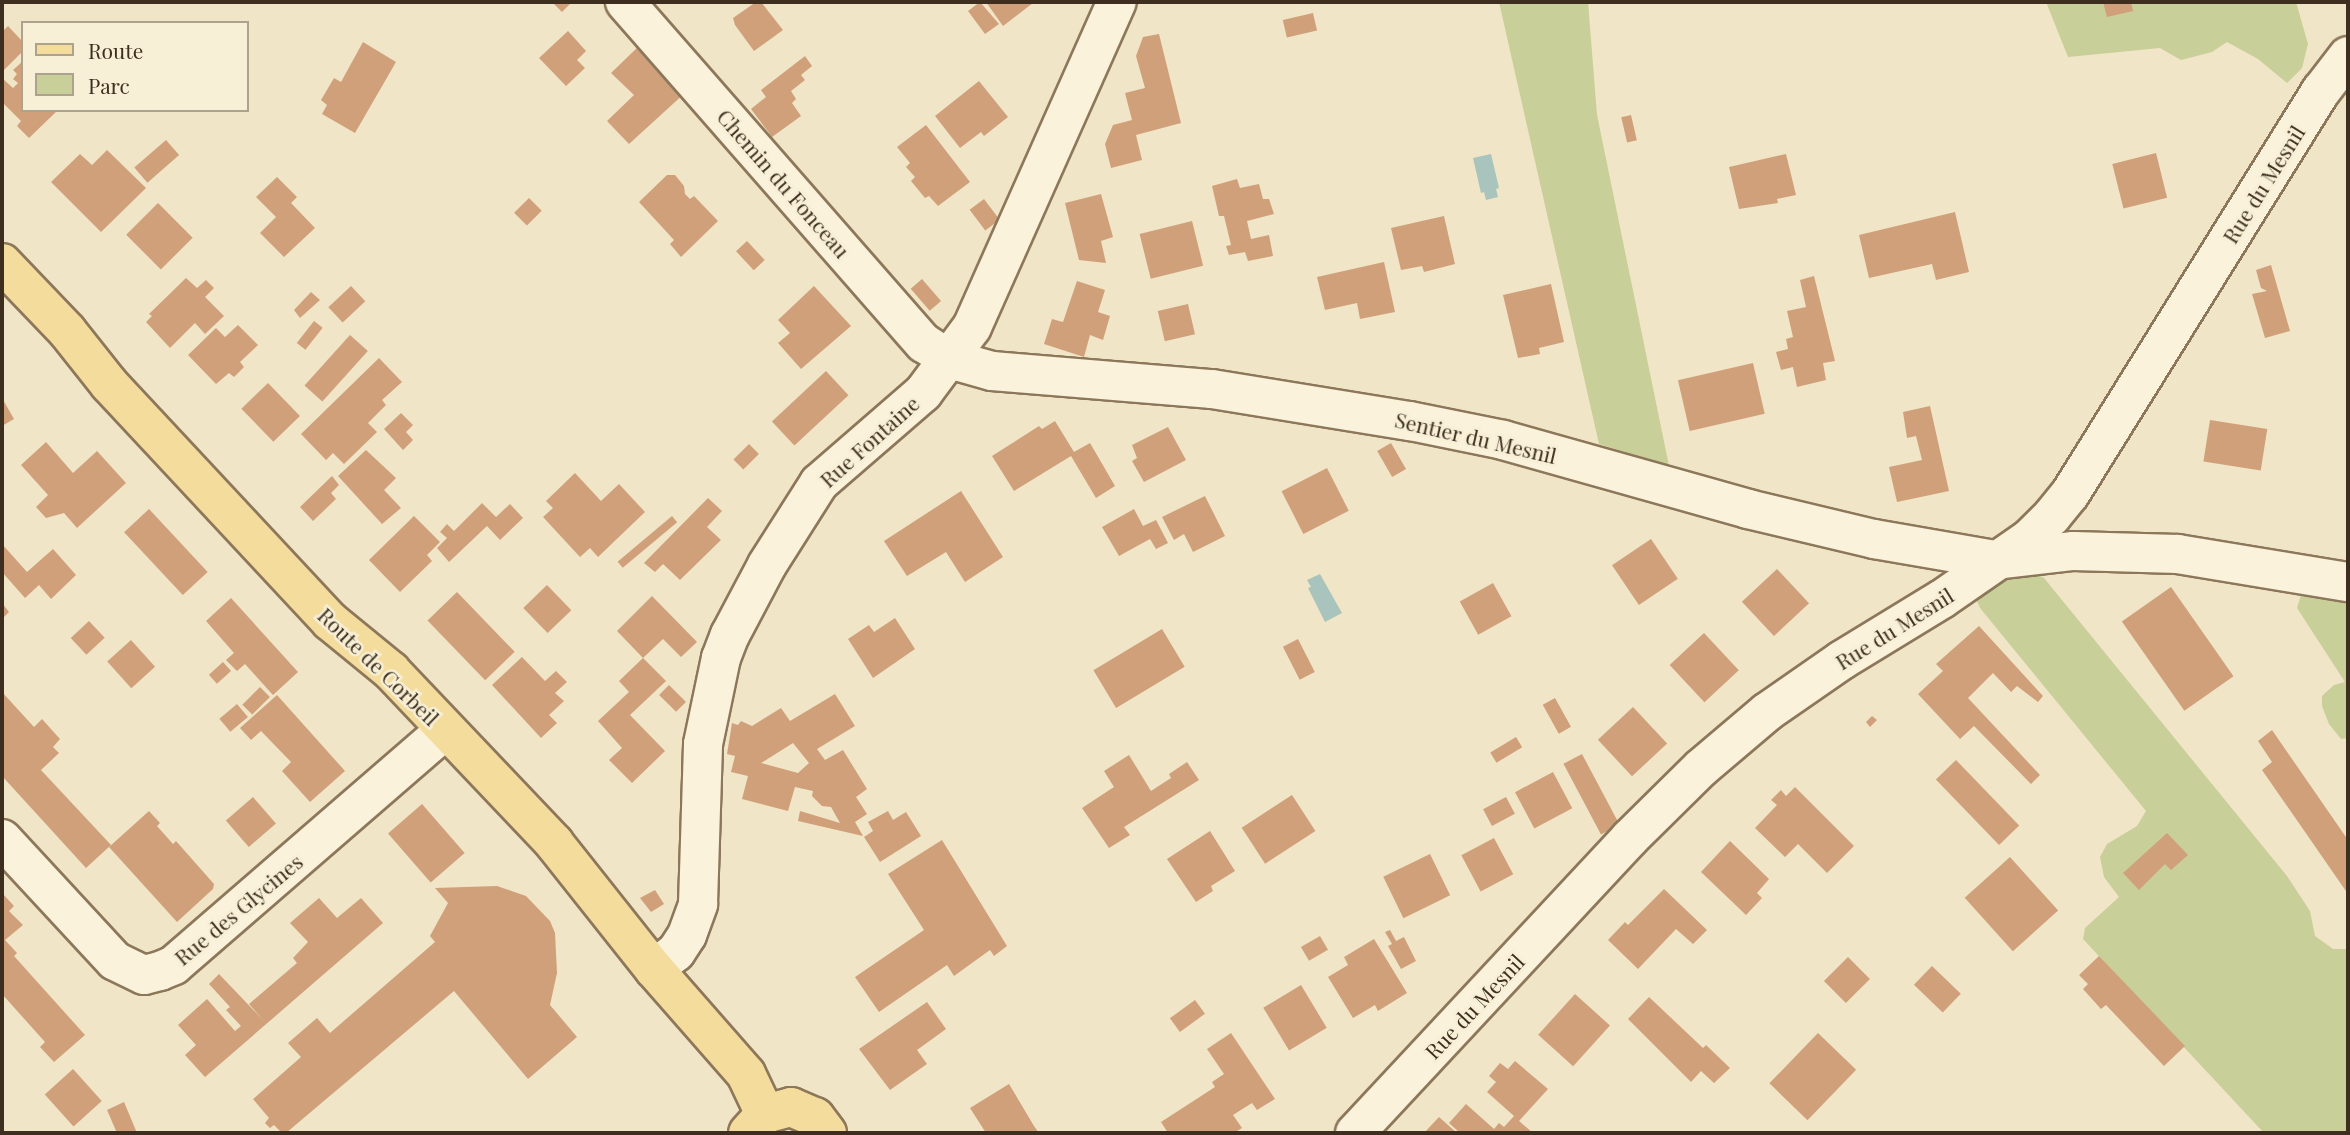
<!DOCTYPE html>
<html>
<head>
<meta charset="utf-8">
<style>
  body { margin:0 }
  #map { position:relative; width:2350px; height:1135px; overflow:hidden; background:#f0e5c6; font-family:"Playfair Display",serif }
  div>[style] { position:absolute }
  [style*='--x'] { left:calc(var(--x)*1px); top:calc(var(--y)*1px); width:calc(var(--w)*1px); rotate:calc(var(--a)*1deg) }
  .green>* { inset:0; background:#c8cf99 }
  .water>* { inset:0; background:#a8c4bc }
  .building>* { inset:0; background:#d0a07b; transform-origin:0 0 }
  .roads { filter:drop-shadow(2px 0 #8d775b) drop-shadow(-2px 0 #8d775b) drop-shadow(0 2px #8d775b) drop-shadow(0 -2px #8d775b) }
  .minor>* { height:38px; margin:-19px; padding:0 19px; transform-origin:19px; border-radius:19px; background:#faf2da }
  .major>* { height:38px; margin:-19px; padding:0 19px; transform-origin:19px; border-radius:19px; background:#f4dc9d }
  span { translate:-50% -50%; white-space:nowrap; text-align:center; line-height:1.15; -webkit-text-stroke:5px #f7efd6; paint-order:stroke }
  .street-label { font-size:21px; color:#3d2e1f }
  .frame { position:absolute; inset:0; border:4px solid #3d2e1f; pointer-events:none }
  .legend { position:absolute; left:21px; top:21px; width:228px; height:91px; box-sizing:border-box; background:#f7efd6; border:2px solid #ada28d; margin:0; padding:9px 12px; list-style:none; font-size:21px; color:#3d2e1f }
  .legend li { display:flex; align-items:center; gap:14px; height:35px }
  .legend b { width:35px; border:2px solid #ada28d }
</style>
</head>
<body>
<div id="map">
  <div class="green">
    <div style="clip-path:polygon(1499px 2px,1588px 2px,1597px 115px,1669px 466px,1599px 444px)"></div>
    <div style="clip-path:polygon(2046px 2px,2296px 2px,2308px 44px,2302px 68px,2287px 83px,2258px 59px,2227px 42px,2212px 52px,2181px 60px,2160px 48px,2068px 57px)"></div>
    <div style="clip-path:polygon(2018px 565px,2044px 578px,2287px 876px,2310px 911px,2315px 936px,2333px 949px,2348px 949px,2348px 1133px,2264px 1133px,2083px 939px,2085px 928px,2119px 897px,2104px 877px,2100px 857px,2107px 844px,2137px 826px,2146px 811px,1980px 608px,1974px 594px)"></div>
    <div style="clip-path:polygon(2303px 588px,2348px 597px,2348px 738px,2341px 739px,2329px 724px,2322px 706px,2322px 696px,2334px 685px,2345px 682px,2297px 608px)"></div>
  </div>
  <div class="water">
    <div style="clip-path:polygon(1491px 154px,1499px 188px,1496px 189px,1498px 197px,1486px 200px,1484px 192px,1481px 193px,1473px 158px)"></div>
    <div style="clip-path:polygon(1320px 574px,1342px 613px,1325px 622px,1308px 588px,1311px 587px,1307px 580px)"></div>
  </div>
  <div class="building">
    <div style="clip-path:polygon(552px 2px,572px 2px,562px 12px)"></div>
    <div style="clip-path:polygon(756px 2px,761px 2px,783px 30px,754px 51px,735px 25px,733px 18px)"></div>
    <div style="clip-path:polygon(980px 2px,999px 24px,985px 34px,968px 11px)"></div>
    <div style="clip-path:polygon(986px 2px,1032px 2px,1033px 3px,1003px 26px)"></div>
    <div style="clip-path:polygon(2103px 2px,2131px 2px,2133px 11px,2107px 17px)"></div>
    <div style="left:1313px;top:13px;width:18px;height:31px;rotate:77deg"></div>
    <div style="clip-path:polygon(8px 26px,23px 42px,23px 51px,2px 72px,2px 32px)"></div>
    <div style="clip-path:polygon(568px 31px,586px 51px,577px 60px,585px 68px,566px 86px,539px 58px)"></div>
    <div style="clip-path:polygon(1159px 34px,1181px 123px,1136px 135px,1142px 160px,1111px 168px,1105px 144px,1113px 125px,1132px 120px,1125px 93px,1145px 88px,1136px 56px,1143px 37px)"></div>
    <div style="clip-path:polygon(363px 42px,396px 62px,355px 133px,322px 114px,327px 105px,321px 100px,334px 78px,341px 82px)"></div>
    <div style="clip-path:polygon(640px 45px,686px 92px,629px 144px,607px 121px,634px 95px,611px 73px)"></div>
    <div style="clip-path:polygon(805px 56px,812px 66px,801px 75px,805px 80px,791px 91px,796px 99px,792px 103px,801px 116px,772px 137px,751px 109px,766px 97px,761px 90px)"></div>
    <div style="clip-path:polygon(23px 61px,23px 110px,58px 110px,29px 138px,17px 126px,21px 121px,2px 102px,2px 78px,13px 88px,18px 83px,13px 79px,17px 74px,13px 70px)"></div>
    <div style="clip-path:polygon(979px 81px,1008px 117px,984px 136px,981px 132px,960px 148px,935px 116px)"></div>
    <div style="left:1631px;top:115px;width:26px;height:10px;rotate:77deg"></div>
    <div style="clip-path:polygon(926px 125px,970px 182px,938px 206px,929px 196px,925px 198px,911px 181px,915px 177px,906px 167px,910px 163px,897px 147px)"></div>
    <div style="left:166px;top:140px;width:20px;height:42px;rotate:49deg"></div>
    <div style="clip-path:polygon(107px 150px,146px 188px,101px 232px,51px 182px,80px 154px,92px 165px)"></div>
    <div style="left:2156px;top:153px;width:46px;height:45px;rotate:76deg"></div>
    <div style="clip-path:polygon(1786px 154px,1796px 195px,1777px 199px,1778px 203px,1739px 209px,1729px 167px)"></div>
    <div style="clip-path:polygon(667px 175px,675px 175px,684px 186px,685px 194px,690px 199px,694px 196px,718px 221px,681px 257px,670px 244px,674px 240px,639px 202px)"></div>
    <div style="clip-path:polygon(277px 177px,297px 197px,291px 203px,315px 228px,284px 257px,260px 233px,276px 217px,256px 197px)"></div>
    <div style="clip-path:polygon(1237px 179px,1240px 188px,1259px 184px,1263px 199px,1269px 199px,1274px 214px,1247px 221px,1251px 239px,1269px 235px,1273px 256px,1248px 261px,1245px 252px,1229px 255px,1226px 246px,1231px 245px,1224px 216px,1219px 216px,1212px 186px)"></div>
    <div style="clip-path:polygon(1101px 194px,1113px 237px,1101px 241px,1106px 263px,1079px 260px,1065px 203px)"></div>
    <div style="left:529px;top:198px;width:18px;height:21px;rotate:45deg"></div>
    <div style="left:984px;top:199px;width:26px;height:18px;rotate:53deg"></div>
    <div style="left:158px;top:203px;width:49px;height:45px;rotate:45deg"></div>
    <div style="clip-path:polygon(1955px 212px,1969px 272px,1936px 280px,1932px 264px,1869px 278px,1859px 235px)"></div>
    <div style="clip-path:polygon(1444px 216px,1455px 264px,1424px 272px,1422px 266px,1401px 270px,1391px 228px)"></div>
    <div style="left:1192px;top:221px;width:46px;height:54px;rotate:76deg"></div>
    <div style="left:747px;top:241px;width:26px;height:15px;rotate:47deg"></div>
    <div style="clip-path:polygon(1384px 262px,1395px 312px,1360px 319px,1357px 303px,1325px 310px,1317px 277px)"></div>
    <div style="clip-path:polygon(2271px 265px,2290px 331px,2265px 338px,2252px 294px,2267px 291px,2261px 288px,2256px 270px)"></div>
    <div style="clip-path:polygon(1814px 276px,1835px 361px,1823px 363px,1826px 380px,1797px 387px,1793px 367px,1781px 370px,1776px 352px,1788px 349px,1786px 339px,1793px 337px,1787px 311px,1806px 307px,1800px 280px)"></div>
    <div style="clip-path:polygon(186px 278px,197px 288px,206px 280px,214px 288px,205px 297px,224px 316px,205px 334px,195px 323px,170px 348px,146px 322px,152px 316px,149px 314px)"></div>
    <div style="left:922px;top:279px;width:29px;height:15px;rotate:49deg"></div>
    <div style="clip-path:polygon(1077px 281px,1105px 290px,1098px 312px,1110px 316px,1103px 340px,1090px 335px,1084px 357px,1044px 344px,1052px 319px,1063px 322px)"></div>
    <div style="clip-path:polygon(1551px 284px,1564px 342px,1539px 348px,1540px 354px,1518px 358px,1503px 295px)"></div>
    <div style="left:351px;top:286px;width:21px;height:31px;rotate:47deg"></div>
    <div style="clip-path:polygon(814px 286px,851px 326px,801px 369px,778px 343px,790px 333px,778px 320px)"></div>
    <div style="clip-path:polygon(311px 292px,320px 300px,300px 318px,294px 310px)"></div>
    <div style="left:1188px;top:304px;width:31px;height:31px;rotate:77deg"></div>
    <div style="left:314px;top:321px;width:11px;height:28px;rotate:38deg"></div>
    <div style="clip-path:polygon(238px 325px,258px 345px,240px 362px,244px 367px,234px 377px,229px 373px,216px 384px,188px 355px,216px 328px,225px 337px)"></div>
    <div style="left:350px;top:335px;width:24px;height:68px;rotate:42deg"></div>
    <div style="clip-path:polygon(379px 358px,402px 382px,382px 400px,386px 405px,368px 423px,377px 432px,344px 464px,333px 453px,326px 460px,301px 434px)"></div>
    <div style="left:1753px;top:363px;width:52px;height:77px;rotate:77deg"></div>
    <div style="left:826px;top:371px;width:33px;height:74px;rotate:47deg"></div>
    <div style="left:268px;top:383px;width:46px;height:37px;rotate:46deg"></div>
    <div style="clip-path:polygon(2px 398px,14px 419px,2px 426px)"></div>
    <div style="clip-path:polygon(1930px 406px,1949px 491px,1897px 502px,1889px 467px,1922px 460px,1916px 436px,1907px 438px,1903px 412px)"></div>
    <div style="clip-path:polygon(401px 413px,413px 425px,406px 432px,413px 440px,403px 450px,384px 429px)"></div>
    <div style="left:2210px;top:420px;width:58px;height:42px;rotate:9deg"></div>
    <div style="clip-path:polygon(1055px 421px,1074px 452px,1090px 443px,1115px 486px,1096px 498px,1071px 456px,1014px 491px,992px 456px,1039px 426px,1042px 429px)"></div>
    <div style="clip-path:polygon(1168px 427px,1186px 460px,1144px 482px,1132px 461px,1137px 458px,1132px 445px)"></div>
    <div style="clip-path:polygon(46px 442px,73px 473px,97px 451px,126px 483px,77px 528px,64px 513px,46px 518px,36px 507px,48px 495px,21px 465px)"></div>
    <div style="left:1391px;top:443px;width:30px;height:16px;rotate:60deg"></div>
    <div style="left:749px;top:444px;width:14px;height:22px;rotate:45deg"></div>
    <div style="clip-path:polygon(366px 450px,396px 478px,384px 490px,401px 508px,382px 524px,338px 476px)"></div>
    <div style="left:1327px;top:468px;width:48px;height:51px;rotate:63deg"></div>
    <div style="clip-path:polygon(575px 473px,601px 501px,619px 484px,645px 512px,598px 557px,590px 548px,580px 557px,543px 517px,553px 508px,546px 501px)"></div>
    <div style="clip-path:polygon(332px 476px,339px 485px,331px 493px,336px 499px,313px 521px,300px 507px)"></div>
    <div style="clip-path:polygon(961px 491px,1003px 557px,965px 582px,946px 552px,907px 576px,884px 541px)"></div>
    <div style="clip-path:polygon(1205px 496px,1225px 536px,1193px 552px,1184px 534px,1174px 540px,1162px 517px)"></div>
    <div style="clip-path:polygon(708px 498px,722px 511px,707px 527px,721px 540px,680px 580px,663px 564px,655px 572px,644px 563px)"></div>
    <div style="clip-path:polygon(482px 503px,496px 517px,510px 504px,523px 518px,500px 540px,487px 526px,449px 562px,437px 548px,447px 538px,440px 532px,447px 524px,454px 531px)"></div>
    <div style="left:149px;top:509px;width:86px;height:34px;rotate:47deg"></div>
    <div style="clip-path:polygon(1134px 509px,1143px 526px,1156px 520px,1168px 543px,1156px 549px,1150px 539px,1119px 556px,1102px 527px)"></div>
    <div style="clip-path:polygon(414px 516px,440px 542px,427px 555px,432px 561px,400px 592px,369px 560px)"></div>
    <div style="left:672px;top:516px;width:8px;height:71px;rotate:50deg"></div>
    <div style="left:1651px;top:539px;width:48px;height:47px;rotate:56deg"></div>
    <div style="clip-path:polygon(2px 544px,27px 572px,53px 549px,76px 575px,51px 599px,39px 585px,25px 598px,2px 572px)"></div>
    <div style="left:1777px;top:569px;width:47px;height:48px;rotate:47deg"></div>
    <div style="left:1493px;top:583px;width:38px;height:38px;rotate:61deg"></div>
    <div style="left:547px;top:585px;width:35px;height:33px;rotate:46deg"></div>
    <div style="left:2171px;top:587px;width:109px;height:60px;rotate:55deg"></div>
    <div style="left:457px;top:592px;width:83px;height:41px;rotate:46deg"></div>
    <div style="clip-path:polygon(652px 596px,697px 642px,681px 657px,663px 639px,643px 658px,666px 681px,630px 715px,665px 751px,632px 783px,609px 760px,622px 748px,598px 721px,629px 692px,619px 681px,643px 658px,617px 631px)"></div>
    <div style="clip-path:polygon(231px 598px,298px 672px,273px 695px,245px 664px,237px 671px,226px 660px,234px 653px,206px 621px)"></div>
    <div style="clip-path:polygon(2px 603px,9px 612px,2px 619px)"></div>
    <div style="clip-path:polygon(895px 618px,915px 649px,873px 678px,848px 639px,869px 625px,874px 632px)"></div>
    <div style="left:89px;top:621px;width:23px;height:25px;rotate:47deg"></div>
    <div style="clip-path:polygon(1979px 626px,2043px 696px,2038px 702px,2017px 686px,2011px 692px,1993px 673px,1968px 698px,2040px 775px,2031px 784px,1974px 726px,1960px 739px,1918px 694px,1943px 671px,1936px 664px)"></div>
    <div style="left:1162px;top:629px;width:44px;height:80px;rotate:59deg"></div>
    <div style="left:1704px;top:633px;width:51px;height:47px;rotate:47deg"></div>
    <div style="left:1298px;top:639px;width:37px;height:17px;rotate:63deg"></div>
    <div style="left:131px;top:640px;width:36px;height:32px;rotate:48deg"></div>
    <div style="clip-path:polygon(522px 657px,545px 681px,556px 671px,567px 682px,555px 693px,564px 701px,549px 715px,557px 723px,541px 738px,492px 685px)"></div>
    <div style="left:223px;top:662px;width:12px;height:19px;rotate:48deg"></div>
    <div style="left:669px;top:685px;width:24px;height:14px;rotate:45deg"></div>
    <div style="left:260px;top:687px;width:14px;height:25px;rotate:45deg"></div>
    <div style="clip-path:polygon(2px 692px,34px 727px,42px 719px,60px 739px,53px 747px,59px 753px,41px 770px,111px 845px,86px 868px,2px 776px)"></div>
    <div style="clip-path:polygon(evenodd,835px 694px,855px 726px,817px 749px,825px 760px,843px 750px,867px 789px,856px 797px,867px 814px,855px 822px,863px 836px,798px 821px,800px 811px,840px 823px,831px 807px,822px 806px,812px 796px,813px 791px,795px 787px,788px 811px,742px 799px,748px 776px,731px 772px,735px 756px,727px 754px,732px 723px,738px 725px,741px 721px,752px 726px,781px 708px,790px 721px,835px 694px,793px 743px,809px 763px,798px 773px,761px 763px,793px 743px)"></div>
    <div style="clip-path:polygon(277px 695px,345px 771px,310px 802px,282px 771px,291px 762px,261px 731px,251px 740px,240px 728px)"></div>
    <div style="left:1555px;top:698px;width:33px;height:14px;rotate:61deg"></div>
    <div style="left:237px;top:704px;width:17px;height:23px;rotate:50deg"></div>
    <div style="left:1633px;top:707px;width:50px;height:48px;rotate:47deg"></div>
    <div style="clip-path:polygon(1872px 716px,1877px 720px,1870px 727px,1866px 722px)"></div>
    <div style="clip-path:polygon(2272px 730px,2348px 840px,2348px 894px,2262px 770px,2272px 762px,2258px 741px)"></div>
    <div style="left:1516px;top:737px;width:12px;height:30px;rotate:59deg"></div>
    <div style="left:1582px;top:754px;width:80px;height:21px;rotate:62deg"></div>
    <div style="clip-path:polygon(1129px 755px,1151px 791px,1171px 778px,1169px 774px,1187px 762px,1199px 780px,1124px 827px,1130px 835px,1109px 848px,1082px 808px,1114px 787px,1104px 771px)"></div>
    <div style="left:1956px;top:760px;width:91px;height:28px;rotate:46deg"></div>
    <div style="left:1553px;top:772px;width:41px;height:43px;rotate:62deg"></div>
    <div style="clip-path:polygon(1795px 787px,1854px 846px,1827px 873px,1798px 844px,1785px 857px,1755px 828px,1777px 805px,1771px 800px,1781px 790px,1786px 796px)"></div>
    <div style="left:1292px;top:795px;width:43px;height:60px;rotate:57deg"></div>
    <div style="left:253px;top:797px;width:35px;height:36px;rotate:49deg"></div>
    <div style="left:1506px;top:797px;width:19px;height:26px;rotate:62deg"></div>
    <div style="left:422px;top:804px;width:65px;height:45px;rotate:49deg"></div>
    <div style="clip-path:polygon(149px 811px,160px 823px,157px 826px,173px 844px,176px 841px,214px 884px,213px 889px,177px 922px,109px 847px)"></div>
    <div style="clip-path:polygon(888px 811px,893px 820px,906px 812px,921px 836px,880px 862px,864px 837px,873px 831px,868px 822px)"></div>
    <div style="clip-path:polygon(1210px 831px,1235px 871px,1211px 886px,1213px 891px,1196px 902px,1167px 859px)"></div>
    <div style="clip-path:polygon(2167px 833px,2188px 855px,2171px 870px,2165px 864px,2139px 890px,2123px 873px)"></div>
    <div style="left:1494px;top:838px;width:41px;height:37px;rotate:62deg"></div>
    <div style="clip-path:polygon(942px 840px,1007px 946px,994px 956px,990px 950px,954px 976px,947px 965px,879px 1012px,855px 977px,924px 930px,888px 874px)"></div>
    <div style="clip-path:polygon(1730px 841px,1769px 879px,1757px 893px,1762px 898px,1746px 915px,1701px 872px)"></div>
    <div style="left:1430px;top:854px;width:46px;height:52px;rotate:64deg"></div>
    <div style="left:2010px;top:857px;width:72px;height:61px;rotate:48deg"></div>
    <div style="clip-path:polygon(497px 886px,526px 896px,550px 921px,555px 933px,557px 973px,550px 1005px,577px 1037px,528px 1079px,454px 991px,286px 1133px,282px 1133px,274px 1125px,270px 1128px,265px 1123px,269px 1118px,253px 1099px,301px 1057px,288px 1043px,317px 1018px,330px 1033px,435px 942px,430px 936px,448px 903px,435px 888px)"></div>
    <div style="clip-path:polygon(1664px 889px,1707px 930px,1693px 944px,1676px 929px,1638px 969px,1608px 940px,1625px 922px,1628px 925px)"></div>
    <div style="clip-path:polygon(655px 890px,664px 904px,651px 912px,640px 898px)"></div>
    <div style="clip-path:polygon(2px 893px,14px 906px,9px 911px,23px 925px,5px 940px,17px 953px,14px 956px,85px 1035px,54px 1062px,40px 1047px,45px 1042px,2px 994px)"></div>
    <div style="clip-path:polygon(319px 898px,337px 918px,361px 898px,383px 923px,205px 1077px,185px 1055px,196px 1045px,178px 1025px,207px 999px,235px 1031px,241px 1026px,226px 1010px,230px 1007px,209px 984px,219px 974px,264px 1021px,249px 1004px,297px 963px,293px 958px,308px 942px,290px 923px)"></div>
    <div style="clip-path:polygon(1390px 930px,1396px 941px,1404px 937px,1416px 961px,1401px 969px,1388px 946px,1392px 944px,1385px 932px)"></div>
    <div style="left:1320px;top:936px;width:16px;height:22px;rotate:60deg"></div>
    <div style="clip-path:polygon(1374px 939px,1407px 993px,1378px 1011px,1375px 1005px,1353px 1018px,1328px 977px,1348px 965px,1344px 957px)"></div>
    <div style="clip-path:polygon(2099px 956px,2185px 1046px,2164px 1066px,2106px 1005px,2101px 1009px,2083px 989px,2088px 984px,2079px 975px)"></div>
    <div style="left:1848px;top:957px;width:31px;height:34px;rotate:45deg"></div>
    <div style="left:1932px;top:966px;width:40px;height:26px;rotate:44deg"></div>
    <div style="left:1301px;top:985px;width:50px;height:44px;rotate:59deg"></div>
    <div style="left:1575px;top:994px;width:47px;height:55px;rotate:42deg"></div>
    <div style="clip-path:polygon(1649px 997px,1703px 1048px,1706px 1045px,1730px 1068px,1714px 1083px,1701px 1071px,1691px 1082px,1628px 1019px)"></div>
    <div style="left:1195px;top:1000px;width:17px;height:31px;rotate:54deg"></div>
    <div style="clip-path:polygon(927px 1002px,946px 1029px,917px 1050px,927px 1064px,890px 1090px,859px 1049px)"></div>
    <div style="clip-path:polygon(1231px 1033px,1275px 1099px,1257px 1110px,1252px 1103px,1233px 1115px,1242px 1128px,1234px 1133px,1168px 1133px,1161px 1122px,1215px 1087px,1212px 1082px,1224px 1074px,1207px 1049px)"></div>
    <div style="left:1818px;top:1033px;width:53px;height:70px;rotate:44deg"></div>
    <div style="clip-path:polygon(1515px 1061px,1548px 1089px,1519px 1121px,1533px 1133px,1460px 1133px,1449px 1123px,1466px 1104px,1494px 1129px,1499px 1123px,1504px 1127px,1514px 1116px,1487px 1092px,1496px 1082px,1489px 1076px,1500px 1063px,1508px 1069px)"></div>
    <div style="left:73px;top:1069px;width:43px;height:38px;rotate:48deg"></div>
    <div style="clip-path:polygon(1009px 1084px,1034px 1126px,1039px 1133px,986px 1133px,970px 1108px)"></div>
    <div style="clip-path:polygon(124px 1102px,137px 1133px,117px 1133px,107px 1110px)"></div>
    <div style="clip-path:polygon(1439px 1117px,1457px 1133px,1424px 1133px)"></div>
  </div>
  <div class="roads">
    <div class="minor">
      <div style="--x:625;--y:2;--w:454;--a:48.8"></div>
      <div style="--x:924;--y:343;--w:30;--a:33"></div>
      <div style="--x:949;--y:359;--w:45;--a:15.6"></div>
      <div style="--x:992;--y:371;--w:221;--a:4.7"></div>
      <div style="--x:1212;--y:389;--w:201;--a:9.2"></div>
      <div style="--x:1410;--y:421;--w:95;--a:11.5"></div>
      <div style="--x:1503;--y:440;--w:255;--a:15.7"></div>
      <div style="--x:1748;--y:509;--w:130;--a:13.4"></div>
      <div style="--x:1874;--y:539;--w:124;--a:9.8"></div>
      <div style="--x:1996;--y:560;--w:78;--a:-6.7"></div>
      <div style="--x:2073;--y:551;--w:105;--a:1.6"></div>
      <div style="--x:2178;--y:554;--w:172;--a:9.4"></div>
      <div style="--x:2;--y:839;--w:166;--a:47.2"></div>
      <div style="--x:115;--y:961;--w:32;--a:26"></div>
      <div style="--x:144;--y:975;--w:16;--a:-14"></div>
      <div style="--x:160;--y:971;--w:15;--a:-23"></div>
      <div style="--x:174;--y:965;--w:359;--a:-40.9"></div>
      <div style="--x:654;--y:969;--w:28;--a:-38"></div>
      <div style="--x:676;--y:952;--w:20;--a:-57"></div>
      <div style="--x:687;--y:935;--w:33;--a:-70"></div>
      <div style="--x:698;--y:904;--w:160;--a:-88.2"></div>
      <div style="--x:703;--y:744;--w:88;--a:-78.2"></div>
      <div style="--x:721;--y:658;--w:25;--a:-69"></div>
      <div style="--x:730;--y:635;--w:79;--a:-62.1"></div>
      <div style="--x:767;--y:565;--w:97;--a:-57.6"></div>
      <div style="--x:819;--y:483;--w:138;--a:-40.9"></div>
      <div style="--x:923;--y:393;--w:82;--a:-53.4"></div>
      <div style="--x:972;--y:327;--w:356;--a:-66"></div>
      <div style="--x:1355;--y:1133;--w:402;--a:-47"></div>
      <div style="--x:1629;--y:839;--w:101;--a:-44.6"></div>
      <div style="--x:1701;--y:768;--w:87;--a:-40.3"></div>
      <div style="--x:1767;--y:712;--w:91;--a:-34.7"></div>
      <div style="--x:1842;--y:660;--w:117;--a:-31.4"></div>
      <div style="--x:1942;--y:599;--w:107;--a:-34.7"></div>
      <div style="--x:2030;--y:538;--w:31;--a:-45"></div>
      <div style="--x:2052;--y:516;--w:28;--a:-51"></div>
      <div style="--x:2070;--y:494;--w:475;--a:-58.1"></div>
      <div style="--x:2321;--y:91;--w:44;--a:-52.4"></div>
    </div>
    <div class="major">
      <div style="--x:2;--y:263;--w:94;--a:46.3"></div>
      <div style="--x:67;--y:331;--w:68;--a:51.6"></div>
      <div style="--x:109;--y:384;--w:324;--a:47"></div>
      <div style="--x:330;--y:621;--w:79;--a:39.3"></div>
      <div style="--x:391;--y:671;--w:237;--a:46.5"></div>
      <div style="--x:554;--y:843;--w:161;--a:51.6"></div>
      <div style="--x:654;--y:969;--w:140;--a:48.8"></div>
      <div style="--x:746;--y:1074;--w:44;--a:64.6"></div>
      <div style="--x:748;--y:1133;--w:25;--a:-48"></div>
      <div style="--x:765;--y:1114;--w:27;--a:-15"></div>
      <div style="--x:791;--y:1107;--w:26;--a:23"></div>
      <div style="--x:815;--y:1117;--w:20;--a:53"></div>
    </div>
  </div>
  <div class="street-label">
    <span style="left:784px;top:183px;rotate:49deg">Chemin du Fonceau</span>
    <span style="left:2263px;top:184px;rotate:-58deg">Rue du Mesnil</span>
    <span style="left:1476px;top:437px;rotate:13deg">Sentier du Mesnil</span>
    <span style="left:869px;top:441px;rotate:-42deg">Rue Fontaine</span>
    <span style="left:1894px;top:628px;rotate:-32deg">Rue du Mesnil</span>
    <span style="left:379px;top:666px;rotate:44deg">Route de Corbeil</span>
    <span style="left:238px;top:909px;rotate:-40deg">Rue des Glycines</span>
    <span style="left:1474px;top:1006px;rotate:-47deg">Rue du Mesnil</span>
  </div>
  <div class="frame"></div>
  <ul class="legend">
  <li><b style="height:9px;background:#f4dc9d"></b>Route</li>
  <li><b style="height:19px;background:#c8cf99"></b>Parc</li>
  </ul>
</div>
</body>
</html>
